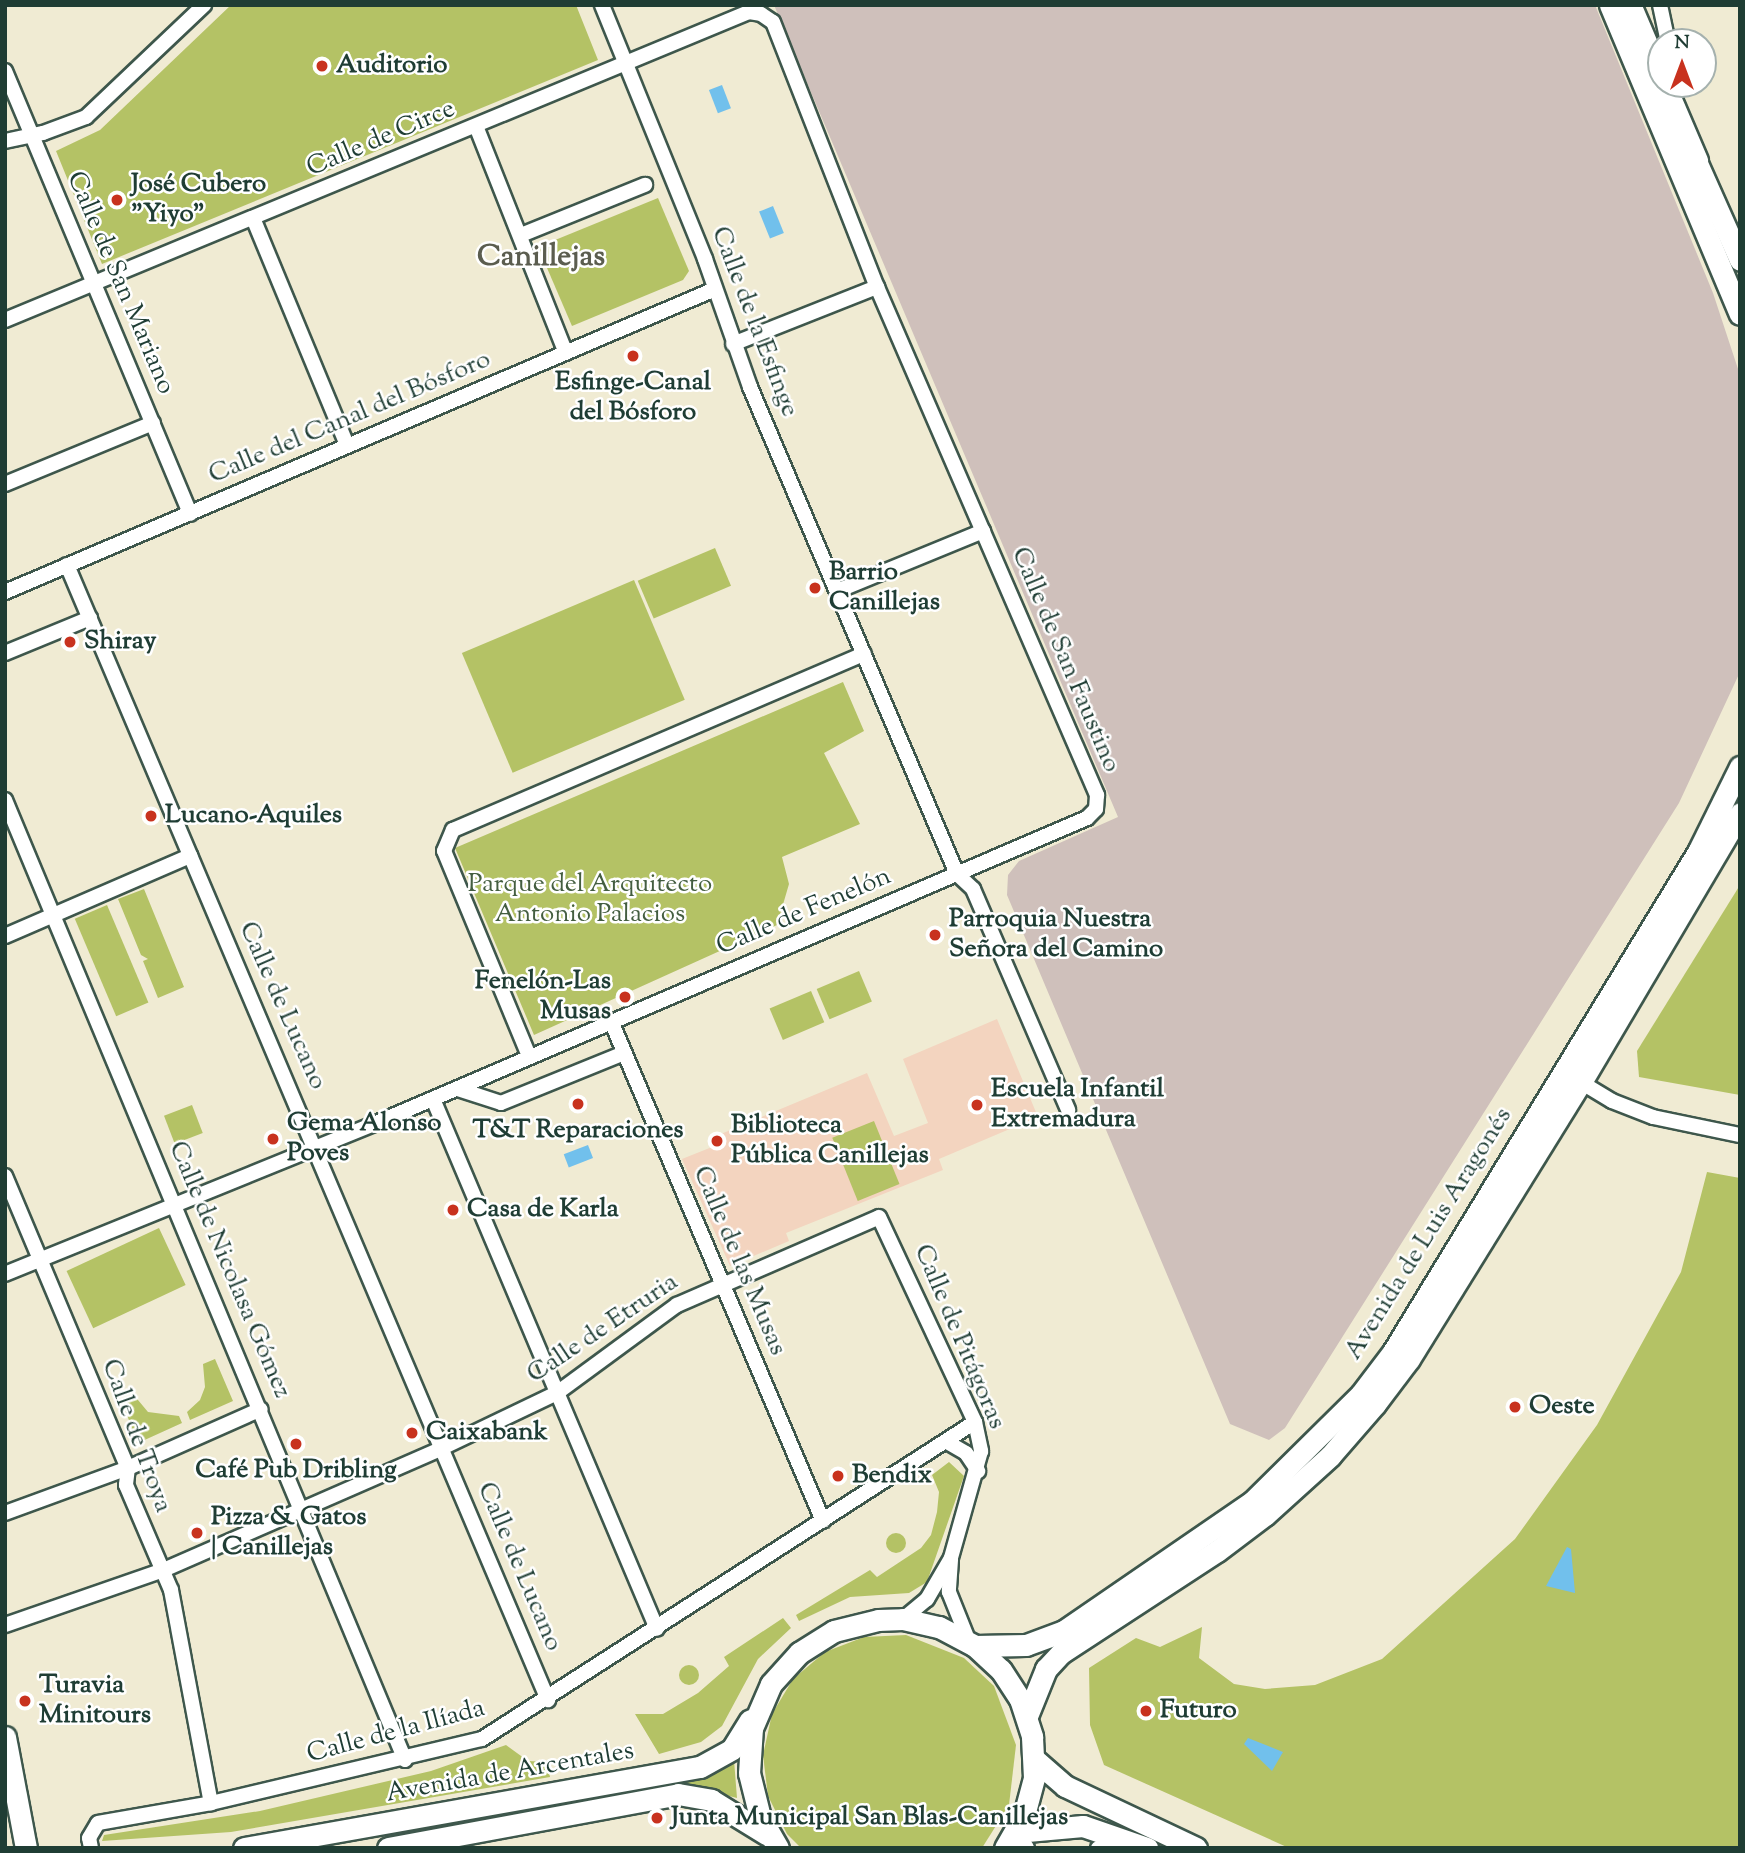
<!DOCTYPE html>
<html>
<head>
<meta charset="utf-8">
<style>
  body { margin:0 }
  #map { position:relative; width:1745px; height:1853px; overflow:hidden; background:#f0ebd3; font-family:"Sorts Mill Goudy",serif }
  div>[style] { position:absolute }
  [style*='--x'] { left:calc(var(--x)*1px); top:calc(var(--y)*1px); width:calc(var(--w)*1px); rotate:calc(var(--a)*1deg) }
  .built>* { inset:0; background:#f3d4bf }
  .industrial>* { inset:0; background:#cfc0bb }
  .green>* { inset:0; background:#b4c265; transform-origin:0 0 }
  .round { border-radius:50% }
  .water>* { inset:0; background:#71c0ec; transform-origin:0 0 }
  .roads { filter:drop-shadow(2px 0 #3e574c) drop-shadow(-2px 0 #3e574c) drop-shadow(0 2px #3e574c) drop-shadow(0 -2px #3e574c) }
  .minor>* { height:14px; margin:-7px; padding:0 7px; transform-origin:7px; border-radius:7px; background:#fff }
  .primary>* { height:21px; margin:-10.5px; padding:0 10.5px; transform-origin:10.5px; border-radius:10.5px; background:#fff }
  .motorway>* { height:24px; margin:-12px; padding:0 12px; transform-origin:12px; border-radius:12px; background:#fff }
  .dots>* { width:19px; height:19px; translate:-50% -50%; box-sizing:border-box; border:4px solid #fff; border-radius:50% }
  span { translate:-50% -50%; white-space:nowrap; text-align:center; line-height:1.15; -webkit-text-stroke:5px #fff; paint-order:stroke }
  .poi-label { font-size:26px; color:#1f3d34; font-weight:700 }
  .left { translate:0 -50%; text-align:left }
  .right { translate:-100% -50%; text-align:right }
  .street-label { font-size:26px; color:#1f3d34 }
  .park-label { font-size:26px; color:#445e40 }
  .quarter-label { font-size:30px; color:#5b5d4f; font-weight:700 }
  .frame { position:absolute; inset:0; border:7px solid #1f3d34; pointer-events:none }
  .north { position:absolute; left:1647px; top:28px; width:70px; height:70px; box-sizing:border-box; background:#fff; border:2px solid #a5b1ae; border-radius:50%; rotate:0deg; font-size:19px; font-weight:700; line-height:28px; text-align:center; color:#1f3d34 }
  .north::after { content:''; display:block; margin:auto; width:24px; height:32px; background:#c8321e; clip-path:polygon(50% 0,100% 100%,50% 72%,0 100%) }
</style>
</head>
<body>
<div id="map">
  <div class="built">
    <div style="clip-path:polygon(997px 1019px,1038px 1117px,939px 1159px,943px 1170px,786px 1233px,789px 1241px,730px 1266px,682px 1159px,712px 1147px,709px 1139px,867px 1073px,894px 1136px,928px 1123px,903px 1059px)"></div>
  </div>
  <div class="industrial">
    <div style="clip-path:polygon(774px 5px,1595px 5px,1713px 293px,1740px 375px,1740px 672px,1679px 803px,1285px 1428px,1269px 1440px,1230px 1424px,1007px 895px,1008px 875px,1019px 861px,1118px 817px)"></div>
  </div>
  <div class="green">
    <div style="clip-path:polygon(231px 5px,576px 5px,598px 60px,102px 264px,56px 151px,100px 130px)"></div>
    <div style="clip-path:polygon(658px 198px,689px 271px,683px 280px,572px 326px,538px 247px)"></div>
    <div style="left:715px;top:548px;width:41px;height:84px;rotate:67deg"></div>
    <div style="left:634px;top:580px;width:130px;height:187px;rotate:67deg"></div>
    <div style="clip-path:polygon(843px 682px,864px 731px,824px 753px,860px 824px,782px 857px,789px 884px,777px 925px,534px 1035px,455px 848px)"></div>
    <div style="clip-path:polygon(1740px 885px,1740px 1095px,1639px 1077px,1637px 1051px)"></div>
    <div style="clip-path:polygon(144px 889px,184px 987px,158px 998px,143px 961px,148px 959px,141px 955px,118px 899px)"></div>
    <div style="left:107px;top:905px;width:106px;height:35px;rotate:67deg"></div>
    <div style="left:859px;top:971px;width:33px;height:46px;rotate:67deg"></div>
    <div style="left:811px;top:991px;width:34px;height:45px;rotate:67deg"></div>
    <div style="left:192px;top:1105px;width:30px;height:30px;rotate:69deg"></div>
    <div style="left:874px;top:1121px;width:68px;height:45px;rotate:68deg"></div>
    <div style="clip-path:polygon(1707px 1172px,1740px 1178px,1740px 1848px,1289px 1848px,1104px 1765px,1090px 1725px,1089px 1668px,1136px 1638px,1160px 1647px,1202px 1627px,1199px 1658px,1234px 1684px,1265px 1689px,1315px 1685px,1382px 1659px,1515px 1539px,1597px 1425px,1681px 1272px)"></div>
    <div style="left:159px;top:1228px;width:63px;height:102px;rotate:65deg"></div>
    <div style="clip-path:polygon(215px 1359px,233px 1401px,190px 1420px,187px 1412px,200px 1400px,205px 1387px,203px 1364px)"></div>
    <div style="clip-path:polygon(133px 1394px,148px 1412px,179px 1416px,182px 1423px,138px 1443px,121px 1400px)"></div>
    <div style="clip-path:polygon(949px 1462px,964px 1476px,927px 1582px,909px 1593px,850px 1597px,799px 1621px,796px 1615px,870px 1570px,877px 1577px,921px 1548px,931px 1535px,937px 1512px,939px 1492px,932px 1475px)"></div>
    <div class="round" style="left:886px;top:1533px;width:20px;height:20px"></div>
    <div style="clip-path:polygon(783px 1618px,791px 1628px,758px 1659px,722px 1726px,701px 1742px,659px 1754px,635px 1714px,663px 1714px,698px 1693px,729px 1666px,724px 1657px)"></div>
    <div style="clip-path:polygon(906px 1635px,964px 1658px,994px 1686px,1016px 1745px,1009px 1805px,982px 1848px,801px 1848px,787px 1834px,768px 1796px,763px 1755px,772px 1714px,793px 1679px,825px 1652px,864px 1637px)"></div>
    <div class="round" style="left:679px;top:1665px;width:20px;height:20px"></div>
    <div style="clip-path:polygon(506px 1745px,528px 1761px,547px 1762px,550px 1777px,231px 1832px,102px 1841px,104px 1835px,260px 1811px,431px 1771px)"></div>
    <div style="clip-path:polygon(734px 1760px,737px 1798px,686px 1785px,305px 1848px,689px 1780px)"></div>
  </div>
  <div class="water">
    <div style="left:722px;top:85px;width:25px;height:14px;rotate:69deg"></div>
    <div style="left:773px;top:206px;width:29px;height:15px;rotate:68deg"></div>
    <div style="left:588px;top:1145px;width:14px;height:26px;rotate:69deg"></div>
    <div style="clip-path:polygon(1567px 1547px,1571px 1549px,1575px 1593px,1546px 1586px)"></div>
    <div style="clip-path:polygon(1248px 1738px,1283px 1752px,1272px 1771px,1244px 1744px)"></div>
  </div>
  <div class="roads">
    <div class="minor">
      <div style="--x:602;--y:5;--w:274;--a:67.9"></div>
      <div style="--x:705;--y:259;--w:136;--a:70.6"></div>
      <div style="--x:750;--y:387;--w:529;--a:66.97"></div>
      <div style="--x:957;--y:874;--w:22;--a:43"></div>
      <div style="--x:973;--y:889;--w:241;--a:66.7"></div>
      <div style="--x:1660;--y:5;--w:38;--a:78"></div>
      <div style="--x:5;--y:71;--w:480;--a:67.3"></div>
      <div style="--x:476;--y:126;--w:244;--a:68.4"></div>
      <div style="--x:5;--y:141;--w:39;--a:-12"></div>
      <div style="--x:43;--y:133;--w:46;--a:-20.4"></div>
      <div style="--x:86;--y:117;--w:163;--a:-43.5"></div>
      <div style="--x:253;--y:218;--w:246;--a:67.5"></div>
      <div style="--x:521;--y:235;--w:134;--a:-22"></div>
      <div style="--x:5;--y:320;--w:805;--a:-22.49"></div>
      <div style="--x:749;--y:12;--w:12;--a:9"></div>
      <div style="--x:761;--y:14;--w:14;--a:34"></div>
      <div style="--x:773;--y:22;--w:285;--a:68.6"></div>
      <div style="--x:877;--y:287;--w:554;--a:66.58"></div>
      <div style="--x:1097;--y:795;--w:14;--a:94"></div>
      <div style="--x:1096;--y:809;--w:13;--a:135"></div>
      <div style="--x:1087;--y:818;--w:776;--a:156.77"></div>
      <div style="--x:374;--y:1124;--w:398;--a:157.9"></div>
      <div style="--x:733;--y:344;--w:155;--a:-21.6"></div>
      <div style="--x:5;--y:484;--w:160;--a:-22.4"></div>
      <div style="--x:67;--y:565;--w:1233;--a:67.03"></div>
      <div style="--x:837;--y:591;--w:158;--a:-22.3"></div>
      <div style="--x:5;--y:592;--w:772;--a:-23.11"></div>
      <div style="--x:5;--y:653;--w:92;--a:-22.4"></div>
      <div style="--x:5;--y:800;--w:1040;--a:67.38"></div>
      <div style="--x:5;--y:936;--w:202;--a:-23.4"></div>
      <div style="--x:611;--y:1021;--w:543;--a:67.02"></div>
      <div style="--x:529;--y:1056;--w:222;--a:-112.5"></div>
      <div style="--x:444;--y:851;--w:23;--a:-67"></div>
      <div style="--x:453;--y:830;--w:447;--a:-23.2"></div>
      <div style="--x:1574;--y:1078;--w:44;--a:31.2"></div>
      <div style="--x:1612;--y:1101;--w:44;--a:21.3"></div>
      <div style="--x:1653;--y:1117;--w:89;--a:11.7"></div>
      <div style="--x:458;--y:1089;--w:45;--a:18"></div>
      <div style="--x:501;--y:1103;--w:133;--a:-22.1"></div>
      <div style="--x:433;--y:1099;--w:575;--a:67.09"></div>
      <div style="--x:5;--y:1176;--w:317;--a:67.2"></div>
      <div style="--x:128;--y:1468;--w:17;--a:97"></div>
      <div style="--x:126;--y:1485;--w:114;--a:66.8"></div>
      <div style="--x:171;--y:1590;--w:217;--a:79.4"></div>
      <div style="--x:947;--y:1442;--w:22;--a:30"></div>
      <div style="--x:966;--y:1453;--w:22;--a:56"></div>
      <div style="--x:5;--y:1513;--w:131;--a:-20.1"></div>
      <div style="--x:128;--y:1468;--w:145;--a:-23.9"></div>
      <div style="--x:951;--y:1560;--w:32;--a:94"></div>
      <div style="--x:949;--y:1592;--w:54;--a:68.2"></div>
      <div style="--x:5;--y:1625;--w:165;--a:-19.1"></div>
      <div style="--x:161;--y:1571;--w:307;--a:-23.6"></div>
      <div style="--x:442;--y:1448;--w:127;--a:-25.6"></div>
      <div style="--x:557;--y:1393;--w:149;--a:-36.3"></div>
      <div style="--x:677;--y:1305;--w:220;--a:-23.5"></div>
      <div style="--x:879;--y:1217;--w:226;--a:64.9"></div>
      <div style="--x:975;--y:1422;--w:30;--a:78"></div>
      <div style="--x:981;--y:1451;--w:111;--a:105.7"></div>
      <div style="--x:951;--y:1558;--w:48;--a:120.3"></div>
      <div style="--x:927;--y:1599;--w:31;--a:140"></div>
      <div style="--x:1016;--y:1832;--w:19;--a:55"></div>
      <div style="--x:91;--y:1848;--w:10;--a:-101"></div>
      <div style="--x:89;--y:1838;--w:17;--a:-59"></div>
      <div style="--x:98;--y:1823;--w:115;--a:-10"></div>
      <div style="--x:211;--y:1803;--w:278;--a:-13.3"></div>
      <div style="--x:482;--y:1739;--w:586;--a:-32.74"></div>
      <div style="--x:1098;--y:1848;--w:27;--a:-20"></div>
    </div>
    <div class="primary">
      <div style="--x:1610;--y:5;--w:335;--a:67.2"></div>
      <div style="--x:1696;--y:161;--w:108;--a:66"></div>
      <div style="--x:975;--y:1646;--w:51;--a:-1.1"></div>
      <div style="--x:1026;--y:1645;--w:40;--a:-20.2"></div>
      <div style="--x:1064;--y:1631;--w:228;--a:-34.5"></div>
      <div style="--x:1252;--y:1502;--w:153;--a:-44.7"></div>
      <div style="--x:1361;--y:1394;--w:53;--a:-52.7"></div>
      <div style="--x:1393;--y:1352;--w:586;--a:-58.62"></div>
      <div style="--x:1698;--y:852;--w:95;--a:-63.7"></div>
      <div style="--x:1027;--y:1716;--w:51;--a:-68"></div>
      <div style="--x:1046;--y:1669;--w:22;--a:-47"></div>
      <div style="--x:1061;--y:1653;--w:186;--a:-33.2"></div>
      <div style="--x:1217;--y:1551;--w:60;--a:-36.9"></div>
      <div style="--x:1265;--y:1515;--w:88;--a:-42.2"></div>
      <div style="--x:1330;--y:1456;--w:69;--a:-49.1"></div>
      <div style="--x:1375;--y:1404;--w:56;--a:-52.9"></div>
      <div style="--x:1409;--y:1359;--w:326;--a:-58.2"></div>
      <div style="--x:1581;--y:1082;--w:312;--a:-59.4"></div>
      <div style="--x:5;--y:1737;--w:113;--a:79.3"></div>
      <div style="--x:1034;--y:1759;--w:41;--a:41.1"></div>
      <div style="--x:1065;--y:1786;--w:145;--a:25.3"></div>
      <div style="--x:1016;--y:1832;--w:67;--a:-5.1"></div>
      <div style="--x:1083;--y:1826;--w:68;--a:19"></div>
      <div style="--x:244;--y:1848;--w:463;--a:-10.1"></div>
      <div style="--x:700;--y:1767;--w:37;--a:-29"></div>
      <div style="--x:732;--y:1749;--w:34;--a:-58"></div>
      <div style="--x:388;--y:1848;--w:295;--a:-10.5"></div>
      <div style="--x:678;--y:1794;--w:34;--a:10"></div>
      <div style="--x:711;--y:1800;--w:65;--a:31.7"></div>
      <div style="--x:778;--y:1848;--w:36;--a:-120"></div>
      <div style="--x:760;--y:1817;--w:45;--a:-104"></div>
      <div style="--x:749;--y:1773;--w:45;--a:-86.2"></div>
      <div style="--x:752;--y:1728;--w:48;--a:-66.6"></div>
      <div style="--x:771;--y:1684;--w:42;--a:-47.9"></div>
      <div style="--x:799;--y:1653;--w:41;--a:-32.2"></div>
      <div style="--x:834;--y:1631;--w:45;--a:-14"></div>
      <div style="--x:878;--y:1620;--w:25;--a:-2"></div>
      <div style="--x:903;--y:1619;--w:37;--a:13"></div>
      <div style="--x:939;--y:1627;--w:41;--a:27.8"></div>
      <div style="--x:975;--y:1646;--w:35;--a:43"></div>
      <div style="--x:1001;--y:1670;--w:35;--a:57"></div>
      <div style="--x:1020;--y:1699;--w:40;--a:72"></div>
      <div style="--x:1032;--y:1737;--w:41;--a:87.2"></div>
      <div style="--x:1034;--y:1778;--w:38;--a:105"></div>
      <div style="--x:1024;--y:1815;--w:38;--a:120"></div>
    </div>
    <div class="motorway">
      <div style="--x:1629;--y:5;--w:82;--a:66.9"></div>
      <div style="--x:1663;--y:84;--w:84;--a:66.8"></div>
    </div>
  </div>
  <div class="dots">
    <div style="left:322px;top:66px;background:#c8321e"></div>
    <div style="left:117px;top:200px;background:#c8321e"></div>
    <div style="left:633px;top:356px;background:#c8321e"></div>
    <div style="left:815px;top:588px;background:#c8321e"></div>
    <div style="left:70px;top:642px;background:#c8321e"></div>
    <div style="left:151px;top:816px;background:#c8321e"></div>
    <div style="left:935px;top:935px;background:#c8321e"></div>
    <div style="left:625px;top:997px;background:#c8321e"></div>
    <div style="left:578px;top:1104px;background:#c8321e"></div>
    <div style="left:977px;top:1105px;background:#c8321e"></div>
    <div style="left:273px;top:1139px;background:#c8321e"></div>
    <div style="left:717px;top:1141px;background:#c8321e"></div>
    <div style="left:453px;top:1210px;background:#c8321e"></div>
    <div style="left:1515px;top:1407px;background:#c8321e"></div>
    <div style="left:412px;top:1433px;background:#c8321e"></div>
    <div style="left:296px;top:1444px;background:#c8321e"></div>
    <div style="left:838px;top:1476px;background:#c8321e"></div>
    <div style="left:197px;top:1533px;background:#c8321e"></div>
    <div style="left:25px;top:1701px;background:#c8321e"></div>
    <div style="left:1146px;top:1711px;background:#c8321e"></div>
    <div style="left:657px;top:1818px;background:#c8321e"></div>
  </div>
  <div class="poi-label">
    <span class="left" style="left:336px;top:66px">Auditorio</span>
    <span class="left" style="left:131px;top:200px">José Cubero<br>"Yiyo"</span>
    <span style="left:633px;top:398px">Esfinge-Canal<br>del Bósforo</span>
    <span class="left" style="left:829px;top:588px">Barrio<br>Canillejas</span>
    <span class="left" style="left:84px;top:642px">Shiray</span>
    <span class="left" style="left:165px;top:816px">Lucano-Aquiles</span>
    <span class="left" style="left:949px;top:935px">Parroquia Nuestra<br>Señora del Camino</span>
    <span class="right" style="left:611px;top:997px">Fenelón-Las<br>Musas</span>
    <span class="left" style="left:991px;top:1105px">Escuela Infantil<br>Extremadura</span>
    <span class="left" style="left:287px;top:1139px">Gema Alonso<br>Poves</span>
    <span class="left" style="left:731px;top:1141px">Biblioteca<br>Pública Canillejas</span>
    <span style="left:578px;top:1131px">T&amp;T Reparaciones</span>
    <span class="left" style="left:467px;top:1210px">Casa de Karla</span>
    <span class="left" style="left:1529px;top:1407px">Oeste</span>
    <span class="left" style="left:426px;top:1433px">Caixabank</span>
    <span style="left:296px;top:1471px">Café Pub Dribling</span>
    <span class="left" style="left:852px;top:1476px">Bendix</span>
    <span class="left" style="left:211px;top:1533px">Pizza &amp; Gatos<br>| Canillejas</span>
    <span class="left" style="left:39px;top:1701px">Turavia<br>Minitours</span>
    <span class="left" style="left:1160px;top:1711px">Futuro</span>
    <span class="left" style="left:671px;top:1818px">Junta Municipal San Blas-Canillejas</span>
  </div>
  <div class="street-label">
    <span style="left:381px;top:139px;rotate:-23deg">Calle de Circe</span>
    <span style="left:120px;top:283px;rotate:67deg">Calle de San Mariano</span>
    <span style="left:754px;top:322px;rotate:69deg">Calle de la Esfinge</span>
    <span style="left:350px;top:418px;rotate:-23deg">Calle del Canal del Bósforo</span>
    <span style="left:1065px;top:660px;rotate:67deg">Calle de San Faustino</span>
    <span style="left:804px;top:912px;rotate:-23deg">Calle de Fenelón</span>
    <span style="left:282px;top:1006px;rotate:66deg">Calle de Lucano</span>
    <span style="left:1429px;top:1234px;rotate:-58deg">Avenida de Luis Aragonés</span>
    <span style="left:739px;top:1261px;rotate:67deg">Calle de las Musas</span>
    <span style="left:229px;top:1270px;rotate:67deg">Calle de Nicolasa Gómez</span>
    <span style="left:603px;top:1329px;rotate:-34deg">Calle de Etruria</span>
    <span style="left:959px;top:1337px;rotate:67deg">Calle de Pitágoras</span>
    <span style="left:136px;top:1436px;rotate:70deg">Calle de Troya</span>
    <span style="left:519px;top:1567px;rotate:67deg">Calle de Lucano</span>
    <span style="left:396px;top:1732px;rotate:-15deg">Calle de la Ilíada</span>
    <span style="left:510px;top:1773px;rotate:-10deg">Avenida de Arcentales</span>
  </div>
  <div class="park-label">
    <span style="left:590px;top:900px">Parque del Arquitecto<br>Antonio Palacios</span>
  </div>
  <div class="quarter-label">
    <span style="left:541px;top:258px">Canillejas</span>
  </div>
  <div class="frame"></div>
  <div class="north">N</div>
</div>
</body>
</html>
